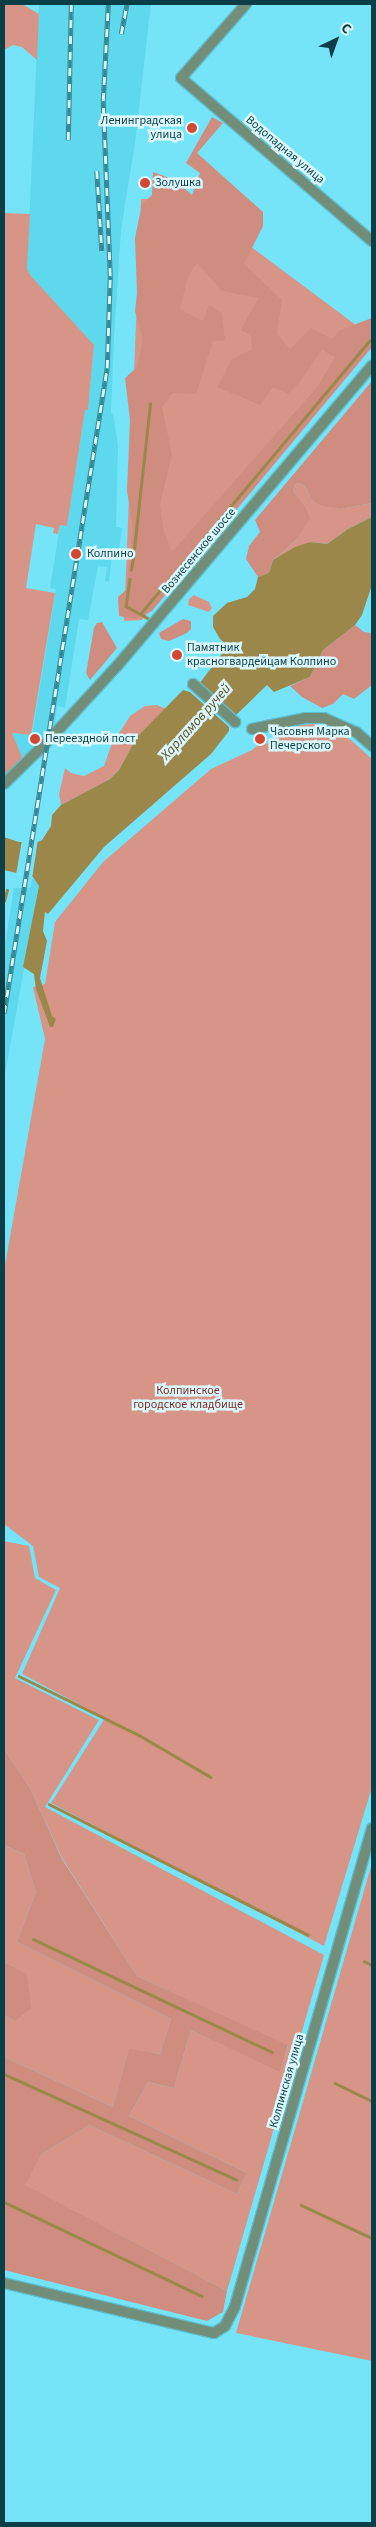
<!DOCTYPE html>
<html>
<head>
<meta charset="utf-8">
<style>
  body { margin:0 }
  #map { position:relative; width:376px; height:2527px; overflow:hidden; background:#76e4f8; font-family:"Source Sans 3",sans-serif }
  div>[style] { position:absolute }
  [style*='--x'] { left:calc(var(--x)*1px); top:calc(var(--y)*1px); width:calc(var(--w)*1px); rotate:calc(var(--a)*1deg) }
  .built>* { inset:0; background:#5dd8ed }
  .green>* { inset:0; background:#d79588 }
  .forest>* { inset:0; background:#cf8d80 }
  .water>* { inset:0; background:#9c874a }
  .pier>* { inset:0; background:#76e4f8 }
  .stream>* { height:2.5px; margin:-1.25px; padding:0 1.25px; transform-origin:1.25px; border-radius:1.25px; background:#9c874a }
  .roads { filter:drop-shadow(1px 0 #5ebfd1) drop-shadow(-1px 0 #5ebfd1) drop-shadow(0 1px #5ebfd1) drop-shadow(0 -1px #5ebfd1) }
  .minor>* { height:10px; margin:-5px; padding:0 5px; transform-origin:5px; border-radius:5px; background:#728e78 }
  .rail>* { height:4.5px; margin-top:-2.25px; transform-origin:0; background:repeating-linear-gradient(90deg,#dbf8fe 0 8px,#3a8694 0 16px); box-sizing:border-box; border-block:1px solid #3a8694 }
  .dots>* { width:14px; height:14px; translate:-50% -50%; box-sizing:border-box; border:2px solid #dbf8fe; border-radius:50% }
  span { translate:-50% -50%; white-space:nowrap; text-align:center; line-height:1.15; -webkit-text-stroke:5px #dbf8fe; paint-order:stroke }
  .poi-label { font-size:12px; color:#0b3e46 }
  .right { translate:-100% -50%; text-align:right }
  .left { translate:0 -50%; text-align:left }
  .street-label { font-size:12px; color:#0b3e46 }
  .park-label { font-size:12px; color:#7f2e22 }
  .water-label { font-size:14px; color:#605020; font-style:italic }
  .frame { position:absolute; inset:0; border:5px solid #0b3e46; pointer-events:none }
  .north { position:absolute; left:311px; top:15px; width:50px; height:50px; -webkit-text-stroke:4px #dbf8fe; paint-order:stroke; rotate:42deg; font-size:14px; font-weight:700; line-height:20px; text-align:center; color:#0b3e46 }
  .north::after { content:''; display:block; margin:auto; width:18px; height:22px; background:#0b3e46; clip-path:polygon(50% 0,100% 100%,50% 72%,0 100%) }
</style>
</head>
<body>
<div id="map">
  <div class="built">
    <div style="clip-path:polygon(39px 4px,151px 4px,135px 143px,121px 230px,114px 338px,111px 413px,113px 414px,118px 445px,116px 527px,122px 528px,118px 557px,112px 556px,109px 582px,105px 581px,107px 567px,98px 566px,88px 620px,79px 619px,65px 708px,57px 706px,55px 727px,23px 759px,11px 733px,32px 735px,56px 589px,50px 588px,60px 525px,67px 525px,85px 410px,88px 410px,94px 346px,31px 276px,27px 269px)"></div>
    <div style="clip-path:polygon(33px 877px,39px 886px,4px 1080px,4px 951px,14px 888px,30px 888px)"></div>
  </div>
  <div class="green">
    <div style="clip-path:polygon(4px 4px,22px 4px,39px 14px,37px 60px,22px 47px,13px 45px,4px 50px)"></div>
    <div style="clip-path:polygon(156px 176px,372px 337px,372px 347px,142px 620px,124px 621px,141px 199px,156px 199px)"></div>
    <div style="clip-path:polygon(4px 213px,30px 214px,27px 269px,31px 276px,94px 345px,88px 410px,85px 410px,67px 526px,60px 525px,58px 534px,53px 533px,54px 528px,36px 524px,26px 588px,55px 593px,31px 735px,12px 733px,23px 759px,4px 777px)"></div>
    <div style="clip-path:polygon(300px 483px,305px 486px,313px 502px,340px 509px,372px 503px,372px 517px,348px 529px,327px 544px,310px 542px,273px 560px,297px 539px,305px 506px,293px 491px,295px 484px)"></div>
    <div style="clip-path:polygon(194px 595px,209px 602px,212px 608px,209px 612px,188px 605px,189px 599px)"></div>
    <div style="clip-path:polygon(157px 705px,166px 709px,137px 737px,119px 770px,110px 779px,61px 805px,59px 794px,65px 768px,71px 773px,84px 776px,104px 766px,111px 746px,130px 716px,145px 706px)"></div>
    <div style="clip-path:polygon(316px 724px,332px 729px,351px 740px,372px 759px,372px 1787px,324px 1946px,51px 1803px,105px 1718px,22px 1674px,60px 1588px,39px 1577px,33px 1546px,4px 1524px,4px 1271px,45px 1039px,33px 987px,45px 984px,55px 922px,103px 862px,211px 769px,252px 750px,257px 746px,256px 743px,264px 741px,266px 744px,299px 725px)"></div>
    <div style="clip-path:polygon(4px 1541px,29px 1546px,35px 1578px,56px 1590px,15px 1678px,99px 1720px,45px 1807px,324px 1955px,227px 2291px,24px 2185px,42px 2154px,89px 2125px,237px 2194px,247px 2173px,129px 2116px,148px 2082px,174px 2088px,191px 2030px,280px 2071px,288px 2046px,137px 1976px,62px 1858px,31px 1790px,4px 1749px)"></div>
    <div style="clip-path:polygon(4px 1845px,24px 1854px,36px 1892px,17px 1942px,171px 2019px,160px 2054px,129px 2050px,113px 2107px,4px 2057px,4px 2015px,15px 2021px,26px 1974px,4px 1962px)"></div>
    <div style="clip-path:polygon(372px 1863px,372px 2361px,236px 2333px)"></div>
  </div>
  <div class="forest">
    <div style="clip-path:polygon(evenodd,212px 117px,223px 123px,197px 153px,263px 212px,263px 226px,244px 264px,282px 300px,277px 334px,290px 349px,311px 328px,332px 339px,340px 330px,372px 318px,372px 347px,152px 611px,136px 619px,119px 616px,118px 597px,126px 590px,133px 528px,127px 491px,130px 420px,125px 378px,137px 367px,143px 340px,135px 311px,137px 293px,135px 238px,142px 204px,152px 195px,153px 172px,175px 180px,192px 195px,200px 173px,186px 163px,212px 117px,197px 263px,222px 291px,258px 298px,241px 330px,251px 336px,252px 349px,232px 359px,217px 387px,260px 405px,273px 387px,288px 394px,298px 384px,322px 350px,335px 357px,318px 386px,172px 552px,163px 528px,160px 504px,172px 455px,162px 407px,173px 393px,196px 394px,213px 341px,225px 340px,222px 313px,209px 305px,203px 321px,180px 309px,188px 277px,197px 263px)"></div>
    <div style="clip-path:polygon(372px 381px,372px 503px,340px 509px,323px 506px,313px 502px,305px 486px,300px 483px,295px 484px,293px 491px,305px 506px,310px 518px,297px 539px,273px 560px,269px 573px,258px 577px,246px 559px,249px 546px,260px 532px,255px 520px)"></div>
    <div style="clip-path:polygon(183px 619px,191px 621px,191px 629px,187px 633px,169px 641px,161px 639px,159px 633px)"></div>
    <div style="clip-path:polygon(102px 622px,117px 648px,90px 680px,86px 673px,94px 628px,97px 623px)"></div>
    <div style="clip-path:polygon(355px 625px,364px 632px,372px 633px,372px 685px,354px 699px,343px 694px,333px 704px,322px 708px,302px 697px,290px 686px,310px 677px,323px 650px)"></div>
    <div style="clip-path:polygon(4px 1749px,31px 1790px,62px 1859px,137px 1976px,288px 2045px,280px 2072px,191px 2030px,174px 2088px,148px 2082px,129px 2116px,247px 2173px,237px 2194px,89px 2125px,42px 2154px,25px 2185px,227px 2291px,223px 2312px,207px 2321px,4px 2270px,4px 2057px,113px 2107px,129px 2049px,160px 2054px,171px 2019px,17px 1942px,36px 1892px,24px 1854px,4px 1845px)"></div>
    <div style="clip-path:polygon(4px 1962px,27px 1974px,31px 2008px,15px 2021px,4px 2015px)"></div>
  </div>
  <div class="water">
    <div style="clip-path:polygon(372px 517px,372px 585px,362px 615px,355px 625px,323px 650px,310px 677px,274px 692px,267px 685px,234px 717px,199px 684px,228px 646px,220px 639px,213px 627px,213px 616px,227px 603px,247px 597px,255px 589px,258px 577px,269px 573px,273px 560px,295px 547px,310px 542px,327px 544px,348px 529px)"></div>
    <div style="clip-path:polygon(183px 690px,190px 692px,229px 727px,229px 731px,211px 754px,104px 847px,48px 914px,45px 912px,43px 931px,47px 941px,40px 978px,52px 1016px,56px 1019px,53px 1027px,50px 1027px,36px 989px,34px 974px,23px 967px,39px 886px,33px 877px,4px 870px,4px 837px,19px 842px,38px 842px,42px 840px,51px 826px,52px 815px,61px 805px,110px 779px,119px 770px,137px 737px)"></div>
  </div>
  <div class="pier">
    <div style="clip-path:polygon(38px 839px,32px 879px,16px 875px,22px 840px)"></div>
  </div>
  <div class="stream">
    <div style="--x:134;--y:549;--w:146;--a:-83.7"></div>
    <div style="--x:131;--y:570;--w:13;--a:-81"></div>
    <div style="--x:130;--y:579;--w:27;--a:98"></div>
    <div style="--x:126;--y:606;--w:25;--a:29"></div>
    <div style="--x:141;--y:613;--w:355;--a:-50"></div>
    <div style="--x:4;--y:901;--w:11;--a:-75"></div>
    <div style="--x:19;--y:1676;--w:134;--a:26.2"></div>
    <div style="--x:139;--y:1735;--w:83;--a:30.3"></div>
    <div style="--x:49;--y:1804;--w:290;--a:26.8"></div>
    <div style="--x:33;--y:1939;--w:264;--a:25.3"></div>
    <div style="--x:364;--y:1961;--w:9;--a:27"></div>
    <div style="--x:4;--y:2074;--w:255;--a:24.4"></div>
    <div style="--x:335;--y:2083;--w:41;--a:25.9"></div>
    <div style="--x:4;--y:2202;--w:219;--a:25.4"></div>
    <div style="--x:301;--y:2205;--w:78;--a:24.9"></div>
  </div>
  <div class="roads">
    <div class="minor">
      <div style="--x:246;--y:4;--w:98;--a:131.3"></div>
      <div style="--x:181;--y:78;--w:251;--a:40.5"></div>
      <div style="--x:193;--y:684;--w:57;--a:42.1"></div>
      <div style="--x:252;--y:729;--w:54;--a:-11.7"></div>
      <div style="--x:305;--y:718;--w:19;--a:0"></div>
      <div style="--x:324;--y:718;--w:35;--a:24"></div>
      <div style="--x:356;--y:732;--w:21;--a:41"></div>
      <div style="--x:4;--y:784;--w:63;--a:-44.4"></div>
      <div style="--x:49;--y:740;--w:102;--a:-47.4"></div>
      <div style="--x:118;--y:665;--w:392;--a:-49.7"></div>
      <div style="--x:4;--y:2283;--w:216;--a:13.4"></div>
      <div style="--x:214;--y:2333;--w:13;--a:-32"></div>
      <div style="--x:225;--y:2326;--w:22;--a:-63"></div>
      <div style="--x:235;--y:2306;--w:497;--a:-74"></div>
    </div>
  </div>
  <div class="rail">
    <div style="--x:121;--y:34;--w:31;--a:-79"></div>
    <div style="--x:68;--y:140;--w:136;--a:-88.7"></div>
    <div style="--x:97;--y:171;--w:80;--a:86.4"></div>
    <div style="--x:4;--y:1013;--w:653;--a:-80.93"></div>
    <div style="--x:107;--y:368;--w:92;--a:-88.1"></div>
    <div style="--x:110;--y:276;--w:175;--a:-92.3"></div>
    <div style="--x:103;--y:101;--w:97;--a:-87"></div>
  </div>
  <div class="dots">
    <div style="left:192px;top:128px;background:#d34733"></div>
    <div style="left:145px;top:183px;background:#d34733"></div>
    <div style="left:76px;top:554px;background:#d34733"></div>
    <div style="left:177px;top:655px;background:#d34733"></div>
    <div style="left:35px;top:739px;background:#d34733"></div>
    <div style="left:260px;top:739px;background:#d34733"></div>
  </div>
  <div class="poi-label">
    <span class="right" style="left:182px;top:128px">Ленинградская<br>улица</span>
    <span class="left" style="left:155px;top:183px">Золушка</span>
    <span class="left" style="left:87px;top:554px">Колпино</span>
    <span class="left" style="left:187px;top:655px">Памятник<br>красногвардейцам Колпино</span>
    <span class="left" style="left:270px;top:739px">Часовня Марка<br>Печерского</span>
    <span class="left" style="left:45px;top:739px">Переездной пост</span>
  </div>
  <div class="street-label">
    <span style="left:285px;top:150px;rotate:40deg">Водопадная улица</span>
    <span style="left:199px;top:551px;rotate:-50deg">Вознесенское шоссе</span>
    <span style="left:287px;top:2081px;rotate:-74deg">Колпинская улица</span>
  </div>
  <div class="park-label">
    <span style="left:188px;top:1398px">Колпинское<br>городское кладбище</span>
  </div>
  <div class="water-label">
    <span style="left:196px;top:722px;rotate:-48deg">Харламов ручей</span>
  </div>
  <div class="frame"></div>
  <div class="north">С</div>
</div>
</body>
</html>
